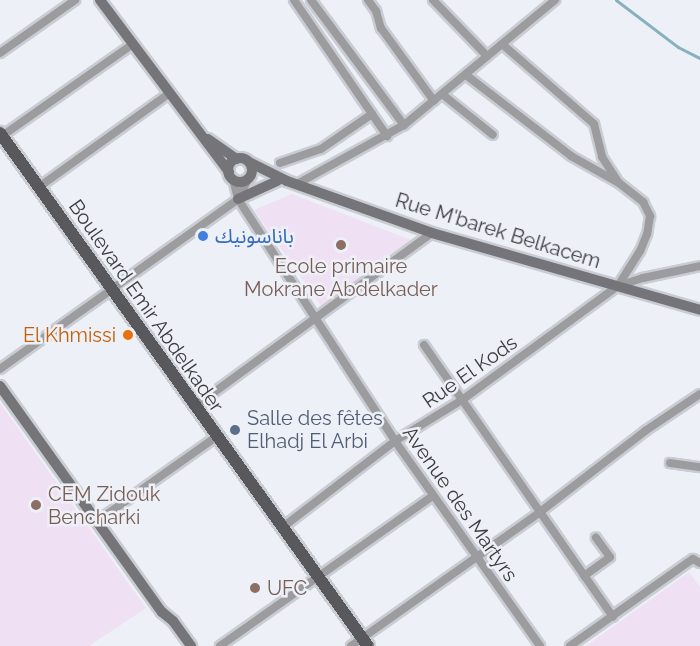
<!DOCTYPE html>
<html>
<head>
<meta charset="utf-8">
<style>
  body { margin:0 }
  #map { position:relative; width:700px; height:646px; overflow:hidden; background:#edf0f7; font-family:Raleway,"Noto Sans Arabic",sans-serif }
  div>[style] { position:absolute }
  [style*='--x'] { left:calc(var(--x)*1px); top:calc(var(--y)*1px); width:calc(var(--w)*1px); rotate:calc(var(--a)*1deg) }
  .education>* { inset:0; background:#efe0f3 }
  .stream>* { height:3px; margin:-1.5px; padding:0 1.5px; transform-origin:1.5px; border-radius:1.5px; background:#86b2be }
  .roads { filter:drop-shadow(2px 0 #c9ccd2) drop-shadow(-2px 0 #c9ccd2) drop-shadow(0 2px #c9ccd2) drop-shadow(0 -2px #c9ccd2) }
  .street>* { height:8px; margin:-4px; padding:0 4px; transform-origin:4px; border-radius:4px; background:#9c9c9f }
  .secondary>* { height:10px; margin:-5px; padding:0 5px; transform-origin:5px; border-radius:5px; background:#757478 }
  .secondary>.ring { margin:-5px; padding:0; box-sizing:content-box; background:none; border:10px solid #757478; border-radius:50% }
  .primary>* { height:12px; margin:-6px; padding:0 6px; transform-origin:6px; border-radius:6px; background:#59585d }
  .dots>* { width:16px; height:16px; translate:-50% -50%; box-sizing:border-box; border:3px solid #edf0f7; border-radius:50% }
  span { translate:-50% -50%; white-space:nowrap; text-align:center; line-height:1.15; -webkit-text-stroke:5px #edf0f7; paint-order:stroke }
  .street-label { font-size:20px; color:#3b3c3e }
  .shop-label { font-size:20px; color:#366cbe }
  .left { translate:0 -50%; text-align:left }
  .education-label { font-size:20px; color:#785e54 }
  .food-label { font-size:20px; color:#c56008 }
  .right { translate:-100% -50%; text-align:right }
  .service-label { font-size:20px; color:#4e5e75 }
</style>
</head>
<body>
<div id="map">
  <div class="education">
    <div style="clip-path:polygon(292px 194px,411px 240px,322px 307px,254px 210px)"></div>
    <div style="clip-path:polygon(0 403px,146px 608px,89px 646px,0 646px)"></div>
    <div style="clip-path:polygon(689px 572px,700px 587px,700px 646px,586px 646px)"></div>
  </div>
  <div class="stream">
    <div style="--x:616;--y:0;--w:78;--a:37.2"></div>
    <div style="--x:678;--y:47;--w:25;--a:27"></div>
  </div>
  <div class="roads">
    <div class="street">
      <div style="--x:294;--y:0;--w:165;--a:55.6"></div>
      <div style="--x:311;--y:0;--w:156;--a:53.4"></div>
      <div style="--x:368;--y:0;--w:14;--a:54"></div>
      <div style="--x:376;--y:11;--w:18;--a:74"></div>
      <div style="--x:381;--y:28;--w:90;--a:54"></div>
      <div style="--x:433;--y:0;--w:78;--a:46"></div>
      <div style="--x:502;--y:44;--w:122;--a:41"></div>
      <div style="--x:594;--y:124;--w:34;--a:76"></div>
      <div style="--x:602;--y:157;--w:30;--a:57"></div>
      <div style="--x:0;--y:53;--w:92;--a:-35.2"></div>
      <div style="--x:466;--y:75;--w:133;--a:37.6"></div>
      <div style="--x:571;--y:156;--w:55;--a:29.4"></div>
      <div style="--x:619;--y:183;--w:31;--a:38"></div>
      <div style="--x:643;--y:202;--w:16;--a:63"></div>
      <div style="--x:650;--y:216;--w:18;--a:99"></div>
      <div style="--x:647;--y:234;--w:18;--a:112"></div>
      <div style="--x:640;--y:251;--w:41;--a:122.2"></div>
      <div style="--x:442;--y:94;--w:65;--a:38.8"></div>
      <div style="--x:2;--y:136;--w:160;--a:-35.1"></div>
      <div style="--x:280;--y:163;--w:43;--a:-18.9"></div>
      <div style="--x:321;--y:149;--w:62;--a:-34.5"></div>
      <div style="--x:233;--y:179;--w:21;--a:76"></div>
      <div style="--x:238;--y:199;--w:288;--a:57"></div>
      <div style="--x:395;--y:441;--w:251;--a:54.7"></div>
      <div style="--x:297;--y:184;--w:122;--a:-28.9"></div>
      <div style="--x:404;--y:125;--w:196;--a:-39.6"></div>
      <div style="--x:39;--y:187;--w:161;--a:-35.7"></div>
      <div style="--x:239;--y:197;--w:22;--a:-63"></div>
      <div style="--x:424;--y:345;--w:331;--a:55.2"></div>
      <div style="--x:0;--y:369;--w:292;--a:-35.5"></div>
      <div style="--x:194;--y:407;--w:295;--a:-36.2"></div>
      <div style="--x:670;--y:463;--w:30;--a:8"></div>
      <div style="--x:96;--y:522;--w:147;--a:-35.3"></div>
      <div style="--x:283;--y:527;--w:141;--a:-37.5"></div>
      <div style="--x:395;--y:441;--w:79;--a:-31.5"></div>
      <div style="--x:462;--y:400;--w:193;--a:-36.2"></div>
      <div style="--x:618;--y:286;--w:26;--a:-18"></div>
      <div style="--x:643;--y:278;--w:58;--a:-11.9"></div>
      <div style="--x:584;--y:576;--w:32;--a:-36"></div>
      <div style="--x:610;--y:557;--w:24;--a:-126"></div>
      <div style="--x:220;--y:646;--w:261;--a:-35.2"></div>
      <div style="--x:351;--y:646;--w:232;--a:-35.3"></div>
      <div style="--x:540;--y:512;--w:133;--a:-37.6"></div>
      <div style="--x:645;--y:431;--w:66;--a:-33.9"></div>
      <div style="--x:570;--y:646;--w:143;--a:-35.4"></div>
      <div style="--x:687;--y:563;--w:7;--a:-34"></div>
      <div style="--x:693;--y:559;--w:8;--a:30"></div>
    </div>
    <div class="secondary">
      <div style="--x:100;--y:0;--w:215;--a:53.1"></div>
      <div style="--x:208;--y:139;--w:35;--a:35"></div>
      <div class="ring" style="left:228px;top:158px;width:14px;height:14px"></div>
      <div style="--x:249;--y:162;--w:42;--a:26.6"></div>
      <div style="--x:287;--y:181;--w:154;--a:19.7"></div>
      <div style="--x:432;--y:233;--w:279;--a:16"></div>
      <div style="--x:238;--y:199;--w:43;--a:-24.8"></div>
      <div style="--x:0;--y:386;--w:278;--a:54.4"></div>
      <div style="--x:162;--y:612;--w:14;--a:39"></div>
      <div style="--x:173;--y:621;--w:31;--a:54"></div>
    </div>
    <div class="primary">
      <div style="--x:0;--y:133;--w:631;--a:54.35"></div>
    </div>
  </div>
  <div class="dots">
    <div style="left:203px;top:236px;background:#3f7fe0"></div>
    <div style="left:341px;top:245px;background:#8d6e63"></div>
    <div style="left:128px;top:335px;background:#e8710a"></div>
    <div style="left:235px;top:430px;background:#5c6f8a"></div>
    <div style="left:36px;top:505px;background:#8d6e63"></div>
    <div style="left:255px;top:588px;background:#8d6e63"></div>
  </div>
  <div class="street-label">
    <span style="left:498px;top:231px;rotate:17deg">Rue M'barek Belkacem</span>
    <span style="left:146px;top:306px;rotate:55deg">Boulevard Emir Abdelkader</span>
    <span style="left:470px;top:372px;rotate:-35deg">Rue El Kods</span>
    <span style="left:460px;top:504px;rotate:55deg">Avenue des Martyrs</span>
  </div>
  <div class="shop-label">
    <span class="left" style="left:215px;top:236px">باناسونيك</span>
  </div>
  <div class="education-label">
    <span style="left:341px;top:278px">Ecole primaire<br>Mokrane Abdelkader</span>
    <span class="left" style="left:48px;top:506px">CEM Zidouk<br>Bencharki</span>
    <span class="left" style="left:267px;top:588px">UFC</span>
  </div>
  <div class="food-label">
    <span class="right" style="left:116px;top:335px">El Khmissi</span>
  </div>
  <div class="service-label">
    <span class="left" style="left:247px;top:430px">Salle des fêtes<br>Elhadj El Arbi</span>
  </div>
</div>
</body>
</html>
